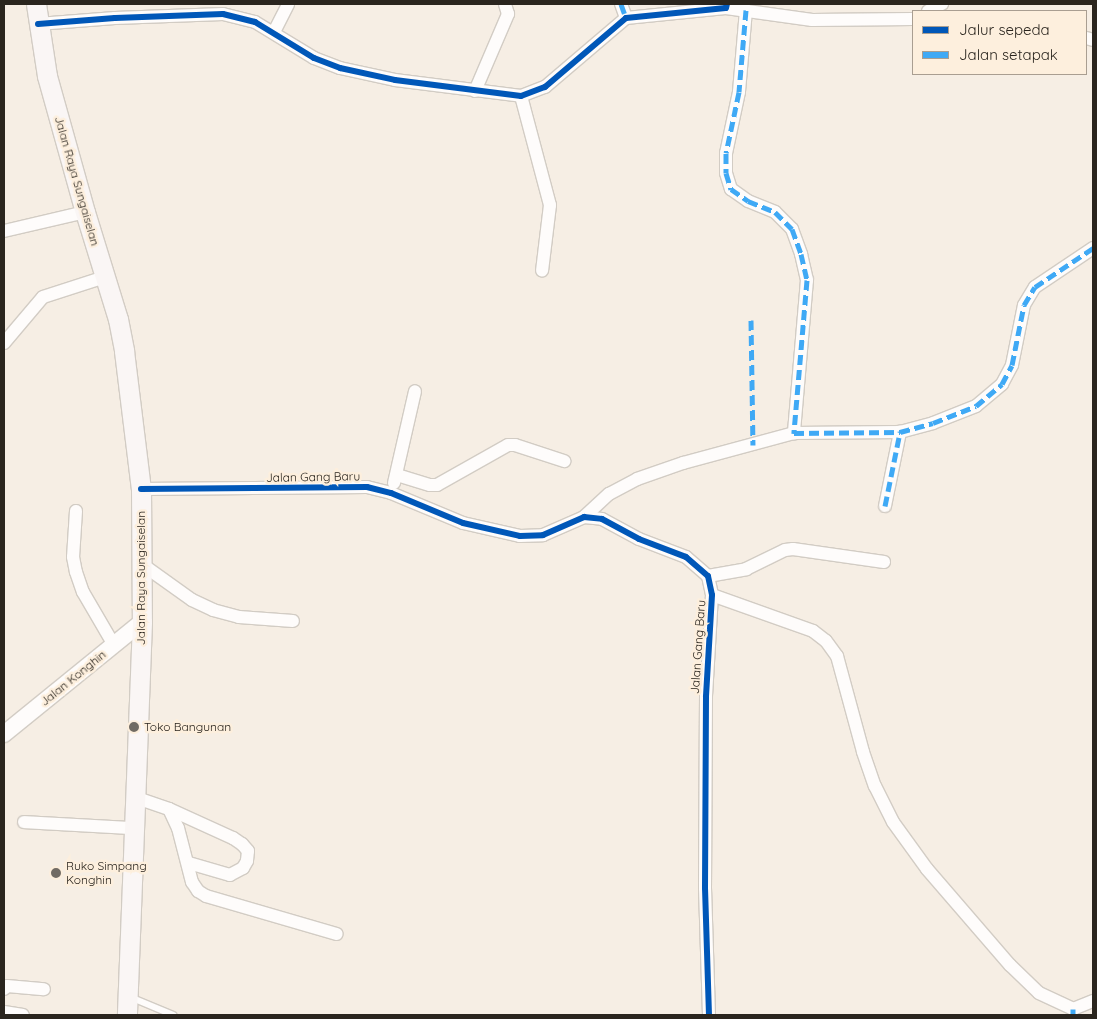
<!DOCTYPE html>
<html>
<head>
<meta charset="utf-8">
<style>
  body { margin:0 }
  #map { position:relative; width:1097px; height:1019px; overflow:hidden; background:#f6eee4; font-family:Quicksand,sans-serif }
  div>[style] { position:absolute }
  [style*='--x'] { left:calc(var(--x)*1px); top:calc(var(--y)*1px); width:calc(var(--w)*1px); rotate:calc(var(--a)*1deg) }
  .roads { filter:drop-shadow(1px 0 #d2ccc4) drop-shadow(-1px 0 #d2ccc4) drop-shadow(0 1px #d2ccc4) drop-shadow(0 -1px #d2ccc4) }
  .service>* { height:6px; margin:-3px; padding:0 3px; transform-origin:3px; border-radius:3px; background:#fefcfb }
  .minor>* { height:12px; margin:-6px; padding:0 6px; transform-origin:6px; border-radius:6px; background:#fefcfb }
  .tertiary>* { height:16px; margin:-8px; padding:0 8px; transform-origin:8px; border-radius:8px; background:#fefcfb }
  .secondary>* { height:19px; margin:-9.5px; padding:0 9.5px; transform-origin:9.5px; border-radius:9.5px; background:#faf6f5 }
  .quiet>* { height:5px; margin-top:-2.5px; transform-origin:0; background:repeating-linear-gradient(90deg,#3fa9f5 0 10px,transparent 0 15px) }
  .cycleway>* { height:6px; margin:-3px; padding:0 3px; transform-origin:3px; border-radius:3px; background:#0057b8 }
  .dots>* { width:14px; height:14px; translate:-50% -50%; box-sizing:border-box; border:2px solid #fdefdd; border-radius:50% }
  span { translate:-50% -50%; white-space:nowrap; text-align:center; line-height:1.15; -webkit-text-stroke:5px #fdefdd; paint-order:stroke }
  .street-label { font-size:12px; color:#2a251e }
  .poi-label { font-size:12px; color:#2a251e }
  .left { translate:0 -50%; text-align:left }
  .frame { position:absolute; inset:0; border:5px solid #2a251e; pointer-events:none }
  .legend { position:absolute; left:912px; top:10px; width:175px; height:65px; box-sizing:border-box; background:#fdefdd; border:1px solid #a99e91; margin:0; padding:6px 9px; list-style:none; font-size:15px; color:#2a251e }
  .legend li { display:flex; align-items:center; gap:10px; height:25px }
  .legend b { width:25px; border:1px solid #a99e91 }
</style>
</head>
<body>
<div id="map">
  <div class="roads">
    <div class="service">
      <div style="--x:130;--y:997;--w:47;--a:22.7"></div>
    </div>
    <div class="minor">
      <div style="--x:621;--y:4;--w:15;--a:70"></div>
      <div style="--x:726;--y:8;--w:87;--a:7.9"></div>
      <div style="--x:812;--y:20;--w:101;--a:-0.6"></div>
      <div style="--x:746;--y:10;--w:82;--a:94.9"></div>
      <div style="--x:739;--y:92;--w:62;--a:102"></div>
      <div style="--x:726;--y:153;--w:20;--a:90"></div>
      <div style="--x:726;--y:173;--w:17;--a:73"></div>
      <div style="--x:731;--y:189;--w:21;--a:35"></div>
      <div style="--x:748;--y:201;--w:29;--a:22"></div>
      <div style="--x:775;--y:212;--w:24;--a:45"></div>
      <div style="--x:792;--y:229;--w:27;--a:70"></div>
      <div style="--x:801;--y:254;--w:27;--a:77"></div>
      <div style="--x:807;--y:280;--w:154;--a:94.9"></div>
      <div style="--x:928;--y:11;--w:16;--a:-27"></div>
      <div style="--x:38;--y:24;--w:77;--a:-4.5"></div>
      <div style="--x:115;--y:18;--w:108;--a:-2.1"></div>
      <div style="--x:223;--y:14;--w:33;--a:14"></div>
      <div style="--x:255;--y:22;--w:69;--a:31.4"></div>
      <div style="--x:314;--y:58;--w:28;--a:21"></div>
      <div style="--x:340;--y:68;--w:56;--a:12.3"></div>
      <div style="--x:395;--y:80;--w:127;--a:7.2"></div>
      <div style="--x:521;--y:96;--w:26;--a:-21"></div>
      <div style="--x:545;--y:87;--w:106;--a:-40.4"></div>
      <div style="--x:626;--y:18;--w:100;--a:-5.7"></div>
      <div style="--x:726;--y:8;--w:4;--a:-76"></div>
      <div style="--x:274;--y:32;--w:31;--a:-63"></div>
      <div style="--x:1086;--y:38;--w:7;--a:16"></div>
      <div style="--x:475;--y:91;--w:84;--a:-66.8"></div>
      <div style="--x:508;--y:14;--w:10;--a:-107"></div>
      <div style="--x:521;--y:96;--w:113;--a:75.1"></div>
      <div style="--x:550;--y:205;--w:66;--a:96.9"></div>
      <div style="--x:4;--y:231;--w:83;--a:-13.2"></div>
      <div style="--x:4;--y:343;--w:60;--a:-49.7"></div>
      <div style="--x:43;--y:297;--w:65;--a:-17.9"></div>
      <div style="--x:397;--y:475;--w:34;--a:17"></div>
      <div style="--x:430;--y:485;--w:7;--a:0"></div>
      <div style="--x:437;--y:485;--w:81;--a:-29.4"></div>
      <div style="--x:508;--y:445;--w:7;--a:0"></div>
      <div style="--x:515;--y:445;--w:52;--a:18.1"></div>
      <div style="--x:394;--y:483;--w:94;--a:-77.1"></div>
      <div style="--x:141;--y:489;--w:226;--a:-0.5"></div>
      <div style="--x:367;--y:487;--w:25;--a:14"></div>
      <div style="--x:391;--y:493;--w:78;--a:22.6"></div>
      <div style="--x:463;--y:523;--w:58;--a:12.8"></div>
      <div style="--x:520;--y:536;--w:23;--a:-2"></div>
      <div style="--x:543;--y:535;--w:45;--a:-23.7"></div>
      <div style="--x:584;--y:517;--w:18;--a:6"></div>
      <div style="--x:602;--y:519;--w:42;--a:28.4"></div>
      <div style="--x:639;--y:539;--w:50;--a:21"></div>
      <div style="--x:686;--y:557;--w:29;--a:41"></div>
      <div style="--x:708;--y:576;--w:19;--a:78"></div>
      <div style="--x:712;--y:595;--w:102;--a:93.4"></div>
      <div style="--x:706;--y:697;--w:191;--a:90.3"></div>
      <div style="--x:705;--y:888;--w:127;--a:88.2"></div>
      <div style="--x:885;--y:506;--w:76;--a:-78.5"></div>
      <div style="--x:76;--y:511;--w:46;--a:93.7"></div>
      <div style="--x:73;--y:557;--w:15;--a:79"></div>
      <div style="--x:76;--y:572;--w:21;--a:71"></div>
      <div style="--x:83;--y:592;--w:61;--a:59.7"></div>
      <div style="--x:584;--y:517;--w:34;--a:-43"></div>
      <div style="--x:609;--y:494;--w:32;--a:-28"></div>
      <div style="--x:637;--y:479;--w:49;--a:-19.2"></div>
      <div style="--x:683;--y:463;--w:115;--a:-15.1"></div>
      <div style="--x:794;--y:433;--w:106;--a:-0.5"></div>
      <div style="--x:900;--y:432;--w:34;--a:-15"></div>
      <div style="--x:933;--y:423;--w:46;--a:-21.6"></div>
      <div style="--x:976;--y:406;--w:34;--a:-40"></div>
      <div style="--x:1002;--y:384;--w:21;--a:-62"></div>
      <div style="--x:1012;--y:365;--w:61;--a:-78.7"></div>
      <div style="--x:1024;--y:305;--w:21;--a:-59"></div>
      <div style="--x:1035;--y:287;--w:70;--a:-33.9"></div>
      <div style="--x:143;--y:565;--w:60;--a:35.5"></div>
      <div style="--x:192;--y:600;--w:23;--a:25"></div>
      <div style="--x:213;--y:610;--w:27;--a:15"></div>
      <div style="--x:239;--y:617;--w:54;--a:4.2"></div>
      <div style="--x:708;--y:576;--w:39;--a:-10"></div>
      <div style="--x:746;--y:569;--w:43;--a:-26"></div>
      <div style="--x:785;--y:550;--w:8;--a:-7"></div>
      <div style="--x:793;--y:549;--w:92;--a:8.1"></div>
      <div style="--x:712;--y:595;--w:107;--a:19.6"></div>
      <div style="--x:813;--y:631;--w:16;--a:38"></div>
      <div style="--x:826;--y:641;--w:19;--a:54"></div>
      <div style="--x:837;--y:656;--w:99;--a:74.8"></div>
      <div style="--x:863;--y:752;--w:36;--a:71"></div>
      <div style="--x:875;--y:786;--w:40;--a:63.4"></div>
      <div style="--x:893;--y:822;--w:58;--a:54.1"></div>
      <div style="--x:927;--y:869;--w:127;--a:49.2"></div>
      <div style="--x:1010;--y:965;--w:40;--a:44"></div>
      <div style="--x:1039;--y:993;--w:38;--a:25"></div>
      <div style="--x:1073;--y:1009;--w:22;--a:-22"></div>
      <div style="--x:134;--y:797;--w:37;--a:19"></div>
      <div style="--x:169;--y:809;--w:70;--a:24.4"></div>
      <div style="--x:233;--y:838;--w:11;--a:34"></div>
      <div style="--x:242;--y:844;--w:9;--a:49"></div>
      <div style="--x:248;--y:851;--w:10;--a:96"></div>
      <div style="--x:247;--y:861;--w:8;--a:120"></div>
      <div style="--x:243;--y:868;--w:15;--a:152"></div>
      <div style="--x:230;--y:875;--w:43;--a:-163.7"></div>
      <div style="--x:169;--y:809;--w:21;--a:65"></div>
      <div style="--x:178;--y:828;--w:56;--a:75.5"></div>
      <div style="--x:192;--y:882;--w:11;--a:56"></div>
      <div style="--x:198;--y:891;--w:9;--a:32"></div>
      <div style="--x:206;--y:896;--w:136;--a:16.2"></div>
      <div style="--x:24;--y:822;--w:109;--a:3.2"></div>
      <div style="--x:4;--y:989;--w:4;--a:-45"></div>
      <div style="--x:7;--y:986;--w:37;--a:5"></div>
      <div style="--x:4;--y:1012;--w:19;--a:9"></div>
    </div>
    <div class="tertiary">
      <div style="--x:4;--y:734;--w:178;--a:-39.1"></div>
    </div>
    <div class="secondary">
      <div style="--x:36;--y:4;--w:73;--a:81.3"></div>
      <div style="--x:47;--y:76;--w:141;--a:74.4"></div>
      <div style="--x:85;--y:212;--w:112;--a:72.9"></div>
      <div style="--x:118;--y:319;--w:33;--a:79"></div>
      <div style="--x:124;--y:351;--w:139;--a:83"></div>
      <div style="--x:141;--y:489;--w:133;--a:89.6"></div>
      <div style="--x:142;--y:622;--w:393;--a:92.2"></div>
    </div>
  </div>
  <div class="quiet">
    <div style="--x:621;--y:4;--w:15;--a:70"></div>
    <div style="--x:746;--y:10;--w:82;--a:94.9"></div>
    <div style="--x:739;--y:92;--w:62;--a:102"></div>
    <div style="--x:726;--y:153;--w:20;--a:90"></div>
    <div style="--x:726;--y:173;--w:17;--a:73"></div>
    <div style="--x:731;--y:189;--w:21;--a:35"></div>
    <div style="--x:748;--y:201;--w:29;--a:22"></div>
    <div style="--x:775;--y:212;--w:24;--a:45"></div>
    <div style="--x:792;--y:229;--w:27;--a:70"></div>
    <div style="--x:801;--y:254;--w:27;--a:77"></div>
    <div style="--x:807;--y:280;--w:154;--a:94.9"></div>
    <div style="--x:794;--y:433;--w:106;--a:-0.5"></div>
    <div style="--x:900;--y:432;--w:34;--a:-15"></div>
    <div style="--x:933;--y:423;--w:46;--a:-21.6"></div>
    <div style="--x:976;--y:406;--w:34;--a:-40"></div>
    <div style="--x:1002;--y:384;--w:21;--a:-62"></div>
    <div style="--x:1012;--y:365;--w:61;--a:-78.7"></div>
    <div style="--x:1024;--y:305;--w:21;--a:-59"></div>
    <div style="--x:1035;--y:287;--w:70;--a:-33.9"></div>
    <div style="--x:751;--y:320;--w:125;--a:89.1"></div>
    <div style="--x:885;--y:506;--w:76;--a:-78.5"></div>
    <div style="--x:1073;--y:1015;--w:6;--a:-90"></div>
  </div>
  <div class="cycleway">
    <div style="--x:38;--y:24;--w:77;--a:-4.5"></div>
    <div style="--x:115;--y:18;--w:108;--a:-2.1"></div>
    <div style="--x:223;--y:14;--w:33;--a:14"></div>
    <div style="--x:255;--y:22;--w:69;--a:31.4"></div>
    <div style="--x:314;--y:58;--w:28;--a:21"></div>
    <div style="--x:340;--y:68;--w:56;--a:12.3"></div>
    <div style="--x:395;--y:80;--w:127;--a:7.2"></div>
    <div style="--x:521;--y:96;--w:26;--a:-21"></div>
    <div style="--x:545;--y:87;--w:106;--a:-40.4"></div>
    <div style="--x:626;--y:18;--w:100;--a:-5.7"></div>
    <div style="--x:726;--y:8;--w:4;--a:-76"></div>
    <div style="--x:141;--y:489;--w:226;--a:-0.5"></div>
    <div style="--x:367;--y:487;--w:25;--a:14"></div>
    <div style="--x:391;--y:493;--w:78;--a:22.6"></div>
    <div style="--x:463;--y:523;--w:58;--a:12.8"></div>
    <div style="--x:520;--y:536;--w:23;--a:-2"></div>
    <div style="--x:543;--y:535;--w:45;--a:-23.7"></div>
    <div style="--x:584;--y:517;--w:18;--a:6"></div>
    <div style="--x:602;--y:519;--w:42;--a:28.4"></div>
    <div style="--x:639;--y:539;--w:50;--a:21"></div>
    <div style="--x:686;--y:557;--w:29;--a:41"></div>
    <div style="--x:708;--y:576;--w:19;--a:78"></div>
    <div style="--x:712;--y:595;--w:102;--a:93.4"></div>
    <div style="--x:706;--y:697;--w:191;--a:90.3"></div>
    <div style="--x:705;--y:888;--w:127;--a:88.2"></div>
  </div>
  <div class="dots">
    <div style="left:134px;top:727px;background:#716b63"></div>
    <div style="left:56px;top:873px;background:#716b63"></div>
  </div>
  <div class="street-label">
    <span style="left:77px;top:181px;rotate:74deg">Jalan Raya Sungaiselan</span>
    <span style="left:313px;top:477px;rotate:-1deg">Jalan Gang Baru</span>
    <span style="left:141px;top:578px;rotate:-90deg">Jalan Raya Sungaiselan</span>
    <span style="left:698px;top:647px;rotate:-86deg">Jalan Gang Baru</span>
    <span style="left:73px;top:678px;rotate:-39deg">Jalan Konghin</span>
  </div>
  <div class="poi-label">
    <span class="left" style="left:144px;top:727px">Toko Bangunan</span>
    <span class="left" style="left:66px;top:873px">Ruko Simpang<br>Konghin</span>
  </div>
  <div class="frame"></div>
  <ul class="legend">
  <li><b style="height:6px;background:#0057b8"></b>Jalur sepeda</li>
  <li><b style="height:6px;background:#3fa9f5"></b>Jalan setapak</li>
  </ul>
</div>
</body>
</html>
